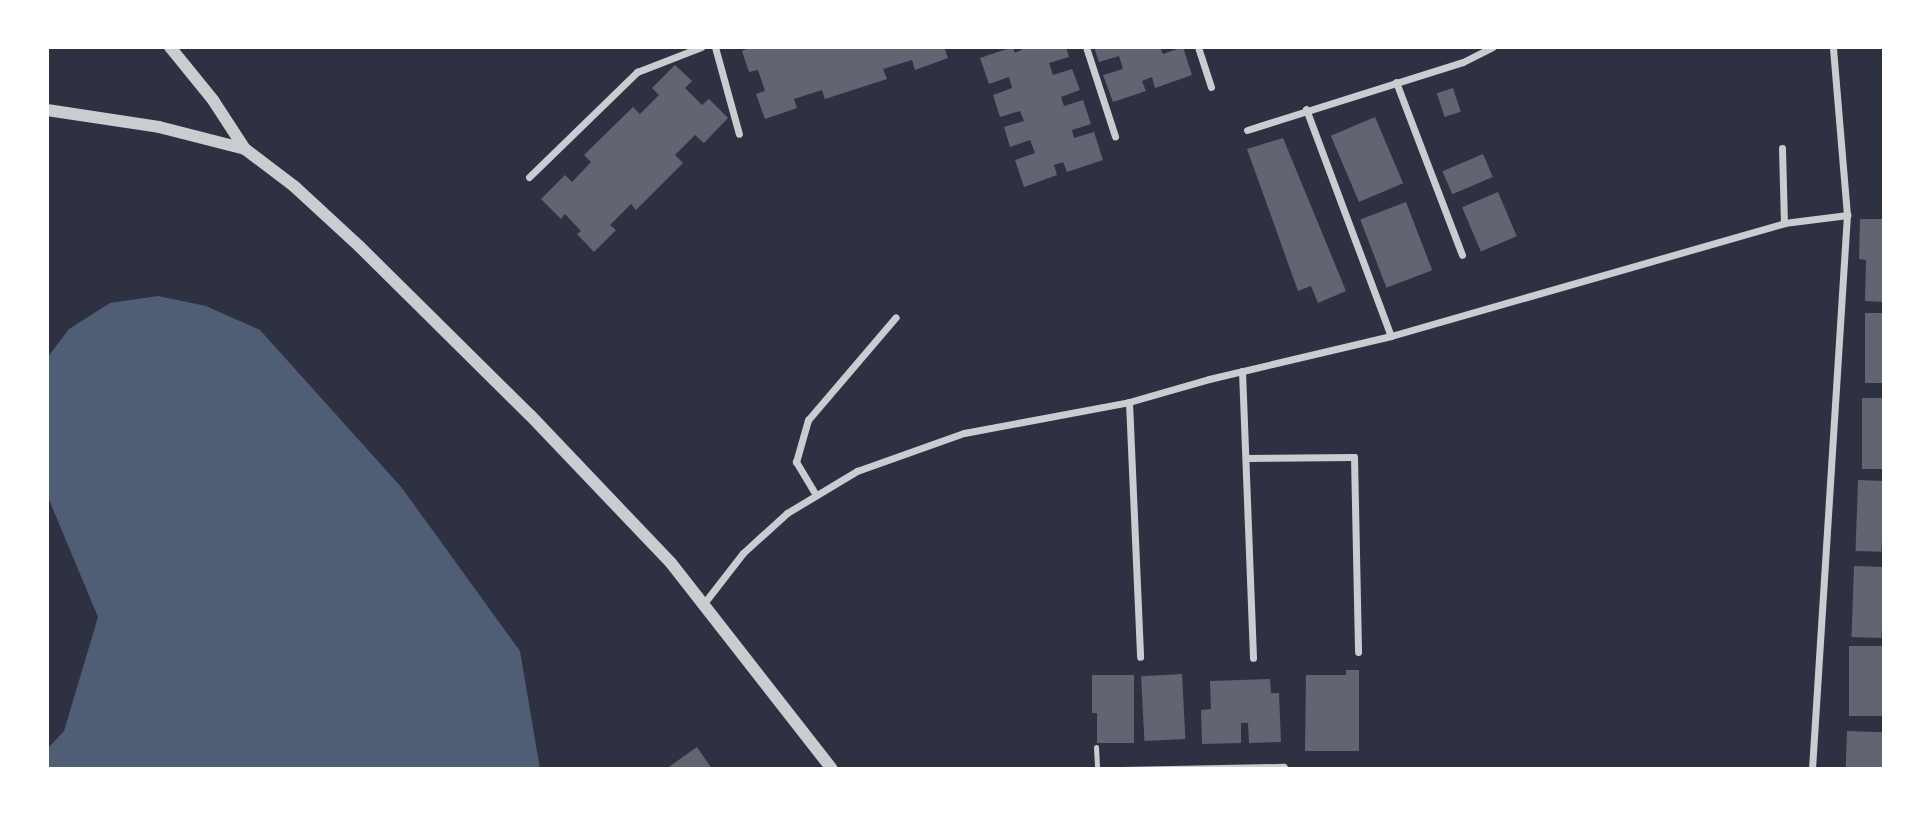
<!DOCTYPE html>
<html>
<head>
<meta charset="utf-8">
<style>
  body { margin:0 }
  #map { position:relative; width:1931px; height:816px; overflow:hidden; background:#2d3142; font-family:"Roboto Condensed",sans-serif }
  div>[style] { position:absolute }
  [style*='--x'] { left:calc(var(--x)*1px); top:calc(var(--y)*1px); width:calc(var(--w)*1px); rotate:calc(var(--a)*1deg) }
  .water>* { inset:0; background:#4f5d75 }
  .building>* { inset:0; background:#626471; transform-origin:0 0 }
  .service>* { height:5px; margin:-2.5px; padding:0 2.5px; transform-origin:2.5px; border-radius:2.5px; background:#caccd0 }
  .minor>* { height:7px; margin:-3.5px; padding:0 3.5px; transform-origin:3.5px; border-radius:3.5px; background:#caccd0 }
  .tertiary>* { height:12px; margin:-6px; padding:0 6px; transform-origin:6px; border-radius:6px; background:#caccd0 }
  span { translate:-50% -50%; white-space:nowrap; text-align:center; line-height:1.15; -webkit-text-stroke:5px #fff; paint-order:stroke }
  .frame { position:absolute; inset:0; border:49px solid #fff; pointer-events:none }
</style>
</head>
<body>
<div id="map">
  <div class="water">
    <div style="clip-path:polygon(158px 296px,206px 306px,260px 330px,402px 488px,520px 651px,540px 769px,47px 769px,47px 749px,64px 731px,98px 617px,47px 495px,47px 358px,69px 329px,110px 303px)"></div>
  </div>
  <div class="building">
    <div style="clip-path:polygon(752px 47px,944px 47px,948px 58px,915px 70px,912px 60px,883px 69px,887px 79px,825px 99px,822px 90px,794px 99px,797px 108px,765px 119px,756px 94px,765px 91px,758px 70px,749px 72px,742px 51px)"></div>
    <div style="clip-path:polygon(1013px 47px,1015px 53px,1027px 47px,1066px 47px,1069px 57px,1049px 63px,1053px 75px,1072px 69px,1080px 90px,1061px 97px,1064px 106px,1083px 100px,1091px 124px,1072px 130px,1074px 138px,1094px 132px,1103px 160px,1067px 172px,1063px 162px,1054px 165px,1057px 175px,1024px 187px,1015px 160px,1035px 153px,1030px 140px,1010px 147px,1004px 127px,1024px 121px,1020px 111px,1000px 117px,993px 95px,1012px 88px,1009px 77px,989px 84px,980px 58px)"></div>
    <div style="clip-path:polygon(1094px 47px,1160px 47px,1163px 54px,1183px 47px,1192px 75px,1155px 88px,1152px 77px,1142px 81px,1146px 91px,1113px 102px,1103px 75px,1123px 69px,1119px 56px,1099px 62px)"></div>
    <div style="clip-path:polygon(675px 65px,692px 81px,685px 88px,702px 105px,709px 99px,728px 118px,704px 143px,695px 135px,675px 155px,683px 163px,636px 210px,631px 204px,610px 225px,616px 230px,594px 252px,577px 234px,581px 231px,565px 214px,561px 219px,541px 199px,565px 175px,572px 182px,591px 162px,584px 155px,633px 107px,640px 114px,659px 95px,652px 88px)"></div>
    <div style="left:1453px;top:88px;width:25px;height:17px;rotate:72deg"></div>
    <div style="left:1375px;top:117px;width:72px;height:48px;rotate:67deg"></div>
    <div style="clip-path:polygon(1283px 138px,1346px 291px,1318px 303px,1311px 286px,1298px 291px,1247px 149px)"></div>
    <div style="left:1483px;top:154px;width:25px;height:44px;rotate:67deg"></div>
    <div style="left:1498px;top:192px;width:48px;height:39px;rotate:67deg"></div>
    <div style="left:1406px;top:202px;width:73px;height:49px;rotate:69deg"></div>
    <div style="clip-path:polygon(1860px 219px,1884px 219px,1884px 302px,1865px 301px,1866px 260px,1859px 259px)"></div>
    <div style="left:1865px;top:313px;width:19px;height:70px"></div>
    <div style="left:1862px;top:398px;width:22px;height:71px"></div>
    <div style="left:1858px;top:480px;width:26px;height:71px;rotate:2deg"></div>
    <div style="left:1854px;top:566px;width:30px;height:71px;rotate:2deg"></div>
    <div style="left:1849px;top:646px;width:35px;height:70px"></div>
    <div style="clip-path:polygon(1346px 670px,1359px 670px,1359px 751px,1305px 751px,1306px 675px,1346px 675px)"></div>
    <div style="left:1182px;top:674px;width:65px;height:41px;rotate:87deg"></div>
    <div style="clip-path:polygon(1092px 675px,1134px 675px,1134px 743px,1097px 743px,1097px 713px,1092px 713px)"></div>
    <div style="clip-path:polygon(1270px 679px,1271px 693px,1279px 693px,1281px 742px,1249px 743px,1248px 723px,1241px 723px,1241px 743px,1202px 744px,1201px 710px,1211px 709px,1210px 681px)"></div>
    <div style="left:1847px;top:731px;width:37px;height:38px;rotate:2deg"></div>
    <div style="clip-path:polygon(697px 747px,712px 769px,666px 769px)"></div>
  </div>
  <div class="service">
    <div style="--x:1096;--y:747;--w:22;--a:87"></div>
    <div style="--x:1121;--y:769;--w:163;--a:-1.1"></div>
    <div style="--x:1284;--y:766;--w:4;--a:45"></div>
  </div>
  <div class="minor">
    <div style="--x:715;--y:47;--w:90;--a:74.6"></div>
    <div style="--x:1086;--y:47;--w:94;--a:72"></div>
    <div style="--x:1198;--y:47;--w:42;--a:72"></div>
    <div style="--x:1396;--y:82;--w:185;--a:69.1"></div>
    <div style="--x:1306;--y:109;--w:242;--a:69.5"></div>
    <div style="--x:1247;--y:130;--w:226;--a:-17.5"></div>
    <div style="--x:1463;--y:62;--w:33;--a:-27"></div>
    <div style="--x:1782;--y:148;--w:75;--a:88.5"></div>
    <div style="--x:529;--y:177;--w:151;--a:-44.2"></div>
    <div style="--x:637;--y:72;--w:69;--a:-21.3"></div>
    <div style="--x:1242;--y:371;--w:287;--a:87.8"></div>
    <div style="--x:1129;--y:402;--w:255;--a:87.5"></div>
    <div style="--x:1246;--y:458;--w:108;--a:-0.5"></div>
    <div style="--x:1354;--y:457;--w:195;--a:88.8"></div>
    <div style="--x:816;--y:495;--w:39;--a:-121"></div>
    <div style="--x:796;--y:462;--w:44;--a:-74.1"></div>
    <div style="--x:808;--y:420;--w:135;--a:-49.5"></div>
    <div style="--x:705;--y:602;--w:62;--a:-52.2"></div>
    <div style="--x:743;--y:553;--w:59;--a:-42.3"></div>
    <div style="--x:787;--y:513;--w:82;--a:-31"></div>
    <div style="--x:857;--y:471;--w:114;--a:-19.6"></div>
    <div style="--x:964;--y:433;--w:168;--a:-10.6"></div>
    <div style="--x:1129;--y:402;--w:83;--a:-16"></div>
    <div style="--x:1209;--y:379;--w:187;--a:-13.3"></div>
    <div style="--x:1391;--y:336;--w:409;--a:-16"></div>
    <div style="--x:1784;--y:223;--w:64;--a:-7.2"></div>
    <div style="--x:1847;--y:215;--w:169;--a:-94.8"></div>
    <div style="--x:1812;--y:769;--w:555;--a:-86.39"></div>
  </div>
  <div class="tertiary">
    <div style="--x:170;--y:47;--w:68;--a:50.9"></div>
    <div style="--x:213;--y:100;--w:59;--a:56.9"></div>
    <div style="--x:47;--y:110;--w:113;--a:8.6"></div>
    <div style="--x:159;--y:127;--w:89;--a:14.3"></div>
    <div style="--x:245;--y:149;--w:63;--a:37.2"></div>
    <div style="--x:295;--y:187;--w:88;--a:42.7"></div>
    <div style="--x:360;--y:247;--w:239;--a:44.7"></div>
    <div style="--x:530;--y:415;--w:204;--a:46.4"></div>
    <div style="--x:671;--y:563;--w:261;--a:52"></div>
  </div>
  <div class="frame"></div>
</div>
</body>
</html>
